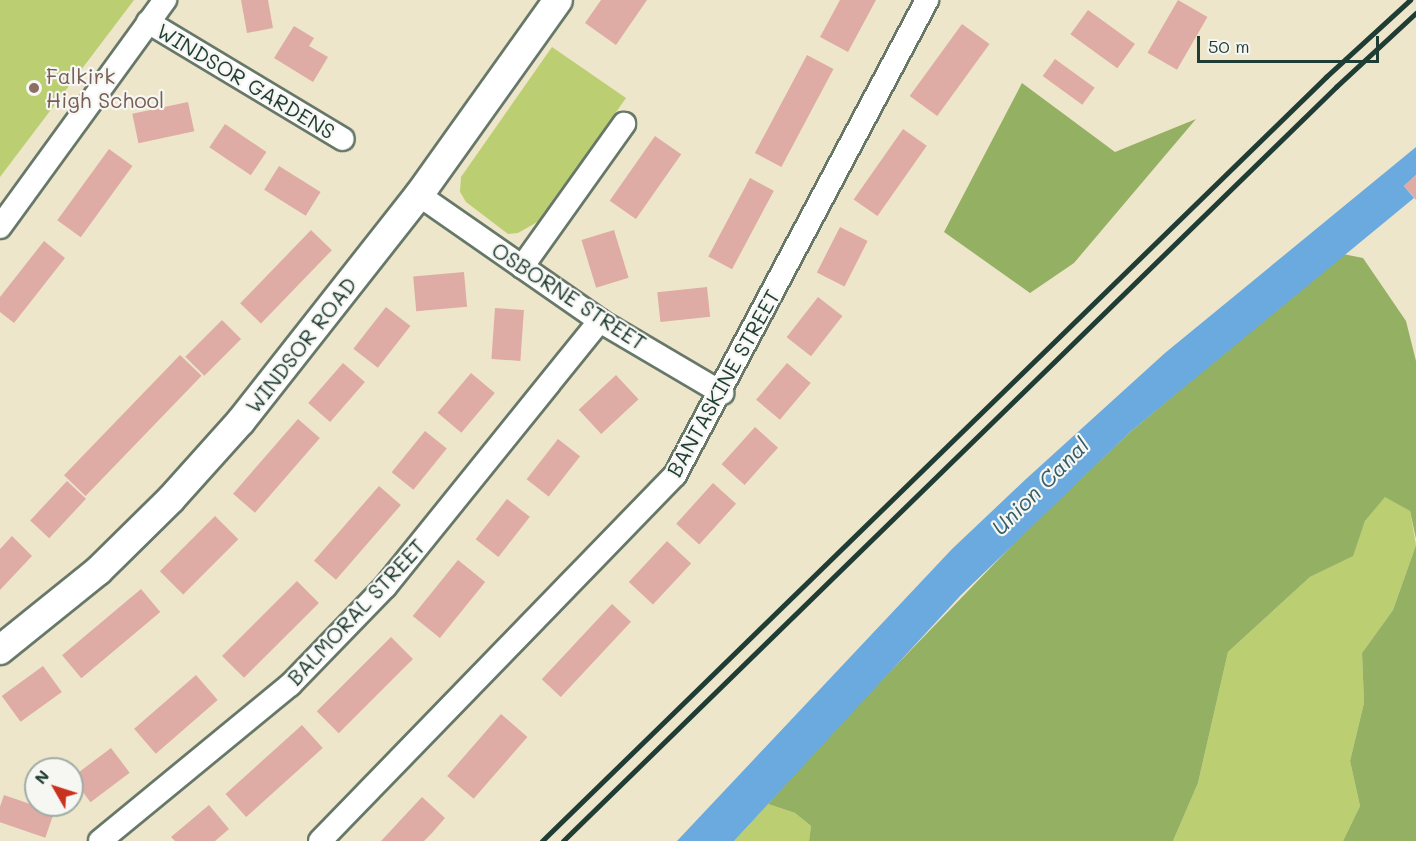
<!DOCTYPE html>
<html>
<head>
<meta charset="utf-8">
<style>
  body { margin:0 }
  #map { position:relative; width:1416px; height:841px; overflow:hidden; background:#eee6cb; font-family:Mali,sans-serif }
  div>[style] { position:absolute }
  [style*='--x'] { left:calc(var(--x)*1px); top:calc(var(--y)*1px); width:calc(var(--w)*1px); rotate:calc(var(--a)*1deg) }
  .green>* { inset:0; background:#bbce71 }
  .forest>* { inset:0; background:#94b163 }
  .water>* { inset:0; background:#6baade }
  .building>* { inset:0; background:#deaca4; transform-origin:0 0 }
  .roads { filter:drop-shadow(2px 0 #677869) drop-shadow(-2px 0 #677869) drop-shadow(0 2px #677869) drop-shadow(0 -2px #677869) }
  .minor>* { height:22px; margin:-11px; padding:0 11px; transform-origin:11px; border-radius:11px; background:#fff }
  .tertiary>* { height:28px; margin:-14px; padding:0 14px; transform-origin:14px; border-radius:14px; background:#fff }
  .rail>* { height:4.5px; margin:-2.25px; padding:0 2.25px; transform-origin:2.25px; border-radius:2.25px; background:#1f3d34 }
  .dots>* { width:16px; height:16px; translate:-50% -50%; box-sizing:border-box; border:3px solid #f6f6f2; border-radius:50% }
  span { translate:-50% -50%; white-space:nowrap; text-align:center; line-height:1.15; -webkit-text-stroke:4.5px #f6f6f2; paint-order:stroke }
  .education-label { font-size:21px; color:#785e54 }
  .left { translate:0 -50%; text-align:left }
  .street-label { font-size:21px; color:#1f3d34 }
  .water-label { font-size:22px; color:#365e67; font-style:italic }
  .north { position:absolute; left:24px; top:757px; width:60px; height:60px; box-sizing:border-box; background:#f6f6f2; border:2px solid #a0aca6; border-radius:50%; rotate:309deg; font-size:16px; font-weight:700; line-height:24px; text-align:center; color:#1f3d34 }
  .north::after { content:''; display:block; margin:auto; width:21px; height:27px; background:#c8321e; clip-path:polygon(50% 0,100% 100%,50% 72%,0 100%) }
  .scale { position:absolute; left:1197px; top:36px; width:182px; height:27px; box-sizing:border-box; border:3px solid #1f3d34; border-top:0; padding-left:8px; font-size:18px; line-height:21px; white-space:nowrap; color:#1f3d34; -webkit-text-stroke:4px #f6f6f2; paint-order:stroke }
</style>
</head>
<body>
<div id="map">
  <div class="green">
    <div style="clip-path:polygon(0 0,134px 0,0 177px)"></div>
    <div style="clip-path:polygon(552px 47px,626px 98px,539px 221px,518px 233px,508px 234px,466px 202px,460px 192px,461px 177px)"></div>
    <div style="clip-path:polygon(1385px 496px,1410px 511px,1416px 545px,1393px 610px,1362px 653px,1364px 703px,1350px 761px,1360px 806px,1343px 841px,1173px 841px,1198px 783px,1228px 652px,1310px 577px,1352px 556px,1365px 521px)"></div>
    <div style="clip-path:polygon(768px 804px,795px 813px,811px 826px,809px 841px,734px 841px)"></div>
  </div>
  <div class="forest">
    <div style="clip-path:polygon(1022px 83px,1115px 152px,1196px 119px,1074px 263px,1030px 293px,944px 232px)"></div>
    <div style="clip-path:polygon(1343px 254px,1363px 258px,1406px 321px,1416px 361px,1416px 539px,1410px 511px,1385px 497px,1365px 521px,1353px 556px,1310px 577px,1228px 652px,1198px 783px,1173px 841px,809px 841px,811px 826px,795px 813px,768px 804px,848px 715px,1025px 532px,1130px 432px)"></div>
    <div style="clip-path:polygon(1416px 545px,1416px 841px,1343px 841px,1360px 806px,1350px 761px,1364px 703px,1362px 653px,1393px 610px)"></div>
  </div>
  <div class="water">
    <div style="clip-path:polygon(1416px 147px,1416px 175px,1404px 186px,1414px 198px,1130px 432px,961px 595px,734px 841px,677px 841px,952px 549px,1026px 479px,1165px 353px)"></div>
  </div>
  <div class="building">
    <div style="clip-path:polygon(241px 0,268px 0,273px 28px,247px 33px)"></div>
    <div style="clip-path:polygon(601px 0,647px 0,616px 45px,585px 23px)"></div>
    <div style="clip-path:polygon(840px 0,876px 0,848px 52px,820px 37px)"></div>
    <div style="left:1178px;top:0;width:34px;height:61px;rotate:30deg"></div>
    <div style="left:1088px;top:10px;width:58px;height:30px;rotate:36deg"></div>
    <div style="left:962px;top:24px;width:34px;height:89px;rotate:36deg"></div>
    <div style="clip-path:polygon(294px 26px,314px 38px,309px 46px,328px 57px,313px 82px,274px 58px)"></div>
    <div style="left:807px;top:55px;width:30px;height:111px;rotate:28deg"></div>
    <div style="left:1055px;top:59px;width:49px;height:21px;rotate:36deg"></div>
    <div style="left:188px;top:102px;width:30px;height:57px;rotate:78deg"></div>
    <div style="left:225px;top:124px;width:50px;height:28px;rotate:34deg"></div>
    <div style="left:903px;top:129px;width:29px;height:86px;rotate:35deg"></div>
    <div style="left:655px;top:136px;width:32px;height:79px;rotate:35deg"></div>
    <div style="left:109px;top:149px;width:29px;height:88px;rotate:36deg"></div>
    <div style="left:279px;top:166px;width:49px;height:28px;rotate:32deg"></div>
    <div style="clip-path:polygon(1416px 175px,1416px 200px,1404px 186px)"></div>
    <div style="left:750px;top:178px;width:27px;height:89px;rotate:28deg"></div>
    <div style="left:840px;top:227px;width:31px;height:51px;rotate:27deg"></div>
    <div style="left:311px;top:230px;width:29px;height:102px;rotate:44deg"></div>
    <div style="left:614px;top:230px;width:50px;height:34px;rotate:73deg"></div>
    <div style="clip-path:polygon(44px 241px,65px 258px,14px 323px,0 312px,0 297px)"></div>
    <div style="left:464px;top:272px;width:35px;height:51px;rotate:85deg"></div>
    <div style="left:707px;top:287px;width:30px;height:50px;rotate:84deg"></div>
    <div style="left:818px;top:297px;width:31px;height:51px;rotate:38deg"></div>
    <div style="left:386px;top:307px;width:31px;height:53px;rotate:38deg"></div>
    <div style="left:495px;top:308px;width:29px;height:51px;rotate:4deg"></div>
    <div style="left:222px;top:320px;width:27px;height:52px;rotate:45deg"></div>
    <div style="left:180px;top:355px;width:30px;height:167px;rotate:44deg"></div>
    <div style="left:343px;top:363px;width:29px;height:53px;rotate:41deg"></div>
    <div style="left:787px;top:363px;width:31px;height:48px;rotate:40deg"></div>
    <div style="left:471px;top:373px;width:31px;height:52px;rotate:40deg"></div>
    <div style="left:616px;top:375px;width:33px;height:51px;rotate:47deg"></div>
    <div style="left:298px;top:419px;width:29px;height:99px;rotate:41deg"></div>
    <div style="left:755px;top:427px;width:31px;height:50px;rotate:42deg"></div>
    <div style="left:425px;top:431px;width:28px;height:53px;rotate:39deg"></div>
    <div style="left:558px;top:439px;width:28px;height:51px;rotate:38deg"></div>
    <div style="left:67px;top:481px;width:26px;height:54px;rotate:43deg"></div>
    <div style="left:713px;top:483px;width:31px;height:55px;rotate:42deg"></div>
    <div style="left:379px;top:486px;width:29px;height:99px;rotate:41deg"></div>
    <div style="left:507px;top:499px;width:29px;height:51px;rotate:38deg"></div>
    <div style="left:215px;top:516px;width:33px;height:78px;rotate:45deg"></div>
    <div style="clip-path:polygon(12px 536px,32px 556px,0 590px,0 549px)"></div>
    <div style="left:667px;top:541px;width:33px;height:56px;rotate:43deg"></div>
    <div style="left:458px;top:560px;width:35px;height:72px;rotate:39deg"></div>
    <div style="left:297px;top:581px;width:31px;height:106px;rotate:45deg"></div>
    <div style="left:141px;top:589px;width:30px;height:103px;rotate:50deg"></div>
    <div style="left:612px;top:604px;width:26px;height:103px;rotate:43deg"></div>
    <div style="left:391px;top:637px;width:31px;height:105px;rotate:45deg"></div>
    <div style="left:43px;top:666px;width:32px;height:51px;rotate:54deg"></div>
    <div style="left:196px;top:675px;width:33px;height:82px;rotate:49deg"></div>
    <div style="left:501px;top:714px;width:35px;height:82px;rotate:41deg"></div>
    <div style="left:302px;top:725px;width:31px;height:103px;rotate:48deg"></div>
    <div style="left:111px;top:748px;width:31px;height:49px;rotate:53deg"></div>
    <div style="left:4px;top:795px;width:53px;height:27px;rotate:19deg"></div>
    <div style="clip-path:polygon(422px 797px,445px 818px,432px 833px,424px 841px,381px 841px)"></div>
    <div style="clip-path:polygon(209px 805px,229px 829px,215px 841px,175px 841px,171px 837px)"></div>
  </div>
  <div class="roads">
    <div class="minor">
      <div style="--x:148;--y:22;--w:227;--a:31"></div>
      <div style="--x:419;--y:195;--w:221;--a:34.8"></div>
      <div style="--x:600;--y:321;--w:142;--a:30.5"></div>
      <div style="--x:0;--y:227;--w:281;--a:-54"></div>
      <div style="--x:522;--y:267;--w:176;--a:-54.5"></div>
      <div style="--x:100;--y:841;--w:246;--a:-39.4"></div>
      <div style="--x:290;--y:685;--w:136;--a:-45.9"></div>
      <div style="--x:385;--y:587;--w:342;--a:-51.1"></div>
      <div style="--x:320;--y:841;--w:510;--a:-45.87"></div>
      <div style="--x:675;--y:475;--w:538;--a:-62.05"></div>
    </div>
    <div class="tertiary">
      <div style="--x:0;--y:650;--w:126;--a:-38.9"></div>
      <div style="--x:98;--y:571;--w:103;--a:-44.6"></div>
      <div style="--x:171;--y:499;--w:105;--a:-48.1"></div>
      <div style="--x:241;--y:421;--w:288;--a:-51.8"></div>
      <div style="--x:419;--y:195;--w:239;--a:-54.5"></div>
    </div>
  </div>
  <div class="rail">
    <div style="--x:542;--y:841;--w:1095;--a:-44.26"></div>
    <div style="--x:1326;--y:77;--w:114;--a:-42.5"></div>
    <div style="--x:563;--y:841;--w:1080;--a:-44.29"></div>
    <div style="--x:1336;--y:87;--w:109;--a:-42.8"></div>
  </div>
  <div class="dots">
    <div style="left:34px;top:88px;background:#8d6e63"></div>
  </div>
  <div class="education-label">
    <span class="left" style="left:46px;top:88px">Falkirk<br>High School</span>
  </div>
  <div class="street-label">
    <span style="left:246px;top:81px;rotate:31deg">WINDSOR GARDENS</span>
    <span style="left:569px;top:296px;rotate:33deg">OSBORNE STREET</span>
    <span style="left:301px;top:345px;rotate:-52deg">WINDSOR ROAD</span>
    <span style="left:723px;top:383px;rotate:-61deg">BANTASKINE STREET</span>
    <span style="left:356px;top:612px;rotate:-47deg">BALMORAL STREET</span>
  </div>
  <div class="water-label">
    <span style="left:1040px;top:486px;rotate:-45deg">Union Canal</span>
  </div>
  <div class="north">N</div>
  <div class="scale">50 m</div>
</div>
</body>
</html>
